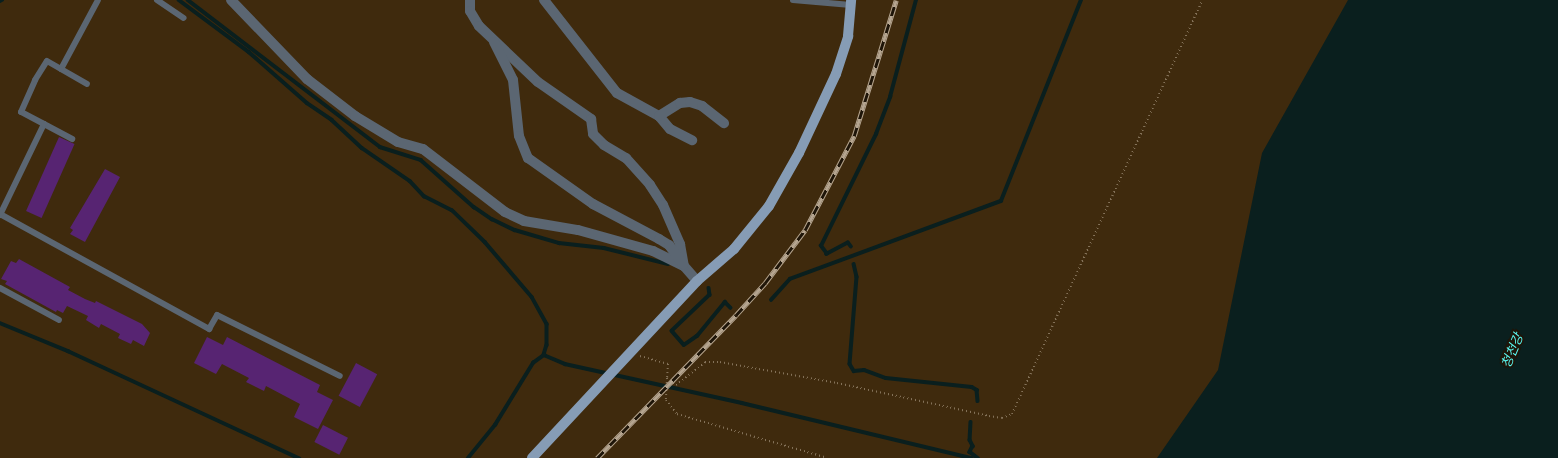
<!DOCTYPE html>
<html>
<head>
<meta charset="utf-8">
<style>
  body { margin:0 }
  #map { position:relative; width:1558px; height:458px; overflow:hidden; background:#3f2a0d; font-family:Jost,"Noto Sans KR",sans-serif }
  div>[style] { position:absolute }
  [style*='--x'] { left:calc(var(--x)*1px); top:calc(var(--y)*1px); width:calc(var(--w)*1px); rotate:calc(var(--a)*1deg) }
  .water>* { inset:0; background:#0a1f1e }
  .stream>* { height:3.5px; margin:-1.75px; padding:0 1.75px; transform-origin:1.75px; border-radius:1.75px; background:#0a1f1e }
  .building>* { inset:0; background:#572472; transform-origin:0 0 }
  .path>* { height:2px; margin-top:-1px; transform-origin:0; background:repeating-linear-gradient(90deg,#847259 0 1px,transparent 0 4px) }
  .lane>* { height:6px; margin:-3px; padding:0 3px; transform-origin:3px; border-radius:3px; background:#5b6672 }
  .street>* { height:10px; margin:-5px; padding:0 5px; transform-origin:5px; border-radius:5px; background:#5b6672 }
  .primary>* { height:10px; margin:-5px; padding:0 5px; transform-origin:5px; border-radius:5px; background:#869cb5 }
  .rail>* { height:4.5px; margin-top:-2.25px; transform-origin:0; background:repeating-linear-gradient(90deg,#1e1509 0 9px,#b5a590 0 18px); box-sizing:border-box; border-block:1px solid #b5a590 }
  span { translate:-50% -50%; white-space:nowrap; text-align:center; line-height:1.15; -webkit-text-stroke:4px #1e1509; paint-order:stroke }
  .water-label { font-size:13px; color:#5af6f0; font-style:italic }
</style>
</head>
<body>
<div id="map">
  <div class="water">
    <div style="clip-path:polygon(1348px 0,1558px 0,1558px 458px,1157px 458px,1218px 370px,1262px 153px)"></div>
  </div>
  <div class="stream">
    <div style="--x:179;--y:0;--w:87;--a:36.6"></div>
    <div style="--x:249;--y:52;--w:77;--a:41.3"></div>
    <div style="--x:307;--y:103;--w:30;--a:34"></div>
    <div style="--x:332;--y:120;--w:41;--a:43"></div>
    <div style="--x:362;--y:148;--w:58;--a:34.5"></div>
    <div style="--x:410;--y:181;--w:21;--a:47"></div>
    <div style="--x:424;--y:196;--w:31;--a:27"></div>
    <div style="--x:452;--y:210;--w:46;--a:44.1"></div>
    <div style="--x:485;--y:242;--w:72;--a:49.5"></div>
    <div style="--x:532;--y:297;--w:31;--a:61"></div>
    <div style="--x:547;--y:324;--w:21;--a:90"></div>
    <div style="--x:547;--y:345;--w:10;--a:107"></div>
    <div style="--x:544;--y:355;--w:23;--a:23"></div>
    <div style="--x:565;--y:364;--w:181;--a:12.4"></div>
    <div style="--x:742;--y:403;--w:236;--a:13.5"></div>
    <div style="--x:188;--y:0;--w:242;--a:37.4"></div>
    <div style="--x:380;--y:147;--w:43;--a:17.6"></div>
    <div style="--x:421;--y:160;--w:71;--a:41.6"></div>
    <div style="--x:474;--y:207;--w:22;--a:34"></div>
    <div style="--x:492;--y:219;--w:25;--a:26"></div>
    <div style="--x:515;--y:230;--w:46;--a:16.5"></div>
    <div style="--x:559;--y:243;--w:45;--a:6.3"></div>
    <div style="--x:604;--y:248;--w:66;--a:14"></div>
    <div style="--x:0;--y:1;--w:2;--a:-27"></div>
    <div style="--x:851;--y:247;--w:5;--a:-127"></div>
    <div style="--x:848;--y:243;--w:24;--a:152"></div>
    <div style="--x:827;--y:254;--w:10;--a:-127"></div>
    <div style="--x:821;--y:246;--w:125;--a:-63.8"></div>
    <div style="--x:876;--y:134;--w:40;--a:-69"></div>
    <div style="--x:890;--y:97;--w:100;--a:-75"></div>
    <div style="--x:854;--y:264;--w:13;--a:77"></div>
    <div style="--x:857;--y:277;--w:87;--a:94.6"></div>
    <div style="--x:850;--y:364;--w:8;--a:60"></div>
    <div style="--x:854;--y:371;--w:10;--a:-6"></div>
    <div style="--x:864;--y:370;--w:23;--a:20"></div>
    <div style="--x:886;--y:378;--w:86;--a:6"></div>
    <div style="--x:972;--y:387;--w:6;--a:31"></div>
    <div style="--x:977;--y:390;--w:11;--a:85"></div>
    <div style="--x:709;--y:288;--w:7;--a:82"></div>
    <div style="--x:710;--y:295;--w:52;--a:136.5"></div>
    <div style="--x:672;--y:331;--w:18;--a:49"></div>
    <div style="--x:684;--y:345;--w:16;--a:-35"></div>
    <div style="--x:697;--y:336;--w:44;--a:-50.5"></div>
    <div style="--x:725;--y:302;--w:8;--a:45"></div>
    <div style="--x:771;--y:300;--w:28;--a:-48"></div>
    <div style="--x:790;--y:279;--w:225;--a:-20.3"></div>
    <div style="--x:1001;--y:201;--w:216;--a:-68.3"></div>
    <div style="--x:0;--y:323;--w:74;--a:22.4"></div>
    <div style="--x:68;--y:351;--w:255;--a:24.9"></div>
    <div style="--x:971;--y:422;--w:18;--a:93"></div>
    <div style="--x:970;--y:440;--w:7;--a:63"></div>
    <div style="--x:973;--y:446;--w:7;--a:117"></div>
    <div style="--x:970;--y:452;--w:10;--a:37"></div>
    <div style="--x:468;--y:458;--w:43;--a:-50.7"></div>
    <div style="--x:495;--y:425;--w:73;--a:-58.5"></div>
    <div style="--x:533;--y:363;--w:14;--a:-36"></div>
  </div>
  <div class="building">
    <div style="left:59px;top:137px;width:17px;height:81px;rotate:24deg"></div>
    <div style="clip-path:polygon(105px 169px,120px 177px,85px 242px,70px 234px,73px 230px,70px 228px)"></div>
    <div style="clip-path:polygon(19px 259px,70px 287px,68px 290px,85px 299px,95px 303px,96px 301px,142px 324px,150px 333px,144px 346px,133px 340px,131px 344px,118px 338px,120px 334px,101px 324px,99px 328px,86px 320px,88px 316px,67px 306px,63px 313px,57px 310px,56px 312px,5px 284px,7px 281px,1px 279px,11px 261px,16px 263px)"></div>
    <div style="clip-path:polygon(207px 337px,223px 345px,227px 337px,320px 385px,317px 392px,333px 400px,318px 429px,294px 417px,300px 404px,266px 386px,264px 391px,246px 382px,249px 378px,222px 364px,216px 374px,194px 363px)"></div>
    <div style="left:356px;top:363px;width:24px;height:37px;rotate:28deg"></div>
    <div style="left:323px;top:425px;width:28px;height:19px;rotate:27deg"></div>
  </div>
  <div class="path">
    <div style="--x:640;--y:356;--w:29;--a:16"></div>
    <div style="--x:668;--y:364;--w:14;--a:94"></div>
    <div style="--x:667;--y:378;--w:11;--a:38"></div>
    <div style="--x:676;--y:385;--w:37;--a:-38"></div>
    <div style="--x:705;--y:362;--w:15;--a:0"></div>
    <div style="--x:720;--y:362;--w:119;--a:10.2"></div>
    <div style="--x:837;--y:383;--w:156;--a:12.2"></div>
    <div style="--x:989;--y:416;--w:13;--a:9"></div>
    <div style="--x:1002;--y:418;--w:11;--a:-22"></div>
    <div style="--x:1012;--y:414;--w:456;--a:-65.3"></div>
    <div style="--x:667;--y:378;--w:22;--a:93"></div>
    <div style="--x:666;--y:400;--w:18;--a:52"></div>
    <div style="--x:677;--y:414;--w:156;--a:16.3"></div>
  </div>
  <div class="lane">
    <div style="--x:157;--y:0;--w:32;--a:34"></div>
    <div style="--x:793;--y:0;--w:58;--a:4.9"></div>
    <div style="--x:61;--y:69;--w:78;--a:-61.8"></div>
    <div style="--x:44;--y:124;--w:32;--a:28"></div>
    <div style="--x:0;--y:214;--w:239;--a:28.8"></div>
    <div style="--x:209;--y:329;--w:16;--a:-60"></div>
    <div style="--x:217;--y:315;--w:137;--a:26.4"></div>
    <div style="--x:0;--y:215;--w:101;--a:-64.2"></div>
    <div style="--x:44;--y:124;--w:26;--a:-152"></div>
    <div style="--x:21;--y:112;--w:35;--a:-66"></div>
    <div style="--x:35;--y:80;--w:22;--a:-58"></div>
    <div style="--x:47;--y:61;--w:46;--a:29.9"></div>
    <div style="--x:0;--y:288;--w:67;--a:28.5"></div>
  </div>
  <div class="street">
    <div style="--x:231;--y:0;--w:110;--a:46.1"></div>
    <div style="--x:307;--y:79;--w:61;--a:37.6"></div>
    <div style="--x:355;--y:116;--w:50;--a:31.2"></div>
    <div style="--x:398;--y:142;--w:26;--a:16"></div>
    <div style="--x:423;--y:149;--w:103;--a:37.5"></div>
    <div style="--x:505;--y:212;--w:21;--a:25"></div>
    <div style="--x:524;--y:221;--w:55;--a:9.5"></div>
    <div style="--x:578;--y:230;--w:78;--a:15.6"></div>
    <div style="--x:653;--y:251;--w:34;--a:26"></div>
    <div style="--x:684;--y:266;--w:20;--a:49"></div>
    <div style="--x:470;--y:0;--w:11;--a:90"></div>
    <div style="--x:470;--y:11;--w:17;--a:59"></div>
    <div style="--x:479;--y:26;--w:81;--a:43.5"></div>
    <div style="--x:538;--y:82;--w:65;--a:34.9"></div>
    <div style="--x:591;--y:119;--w:15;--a:82"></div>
    <div style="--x:593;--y:134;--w:16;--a:45"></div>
    <div style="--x:604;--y:145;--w:26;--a:31"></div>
    <div style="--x:626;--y:158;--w:36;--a:48"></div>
    <div style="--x:650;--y:185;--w:24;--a:57"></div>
    <div style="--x:663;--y:205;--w:43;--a:66.4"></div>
    <div style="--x:680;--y:244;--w:22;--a:80"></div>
    <div style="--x:544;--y:0;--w:118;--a:51.9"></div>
    <div style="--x:617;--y:93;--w:48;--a:28.7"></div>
    <div style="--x:659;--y:116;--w:17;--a:50"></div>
    <div style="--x:670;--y:129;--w:25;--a:27"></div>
    <div style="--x:494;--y:42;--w:42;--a:63.4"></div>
    <div style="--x:513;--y:80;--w:56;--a:83.9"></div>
    <div style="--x:519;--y:136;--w:24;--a:68"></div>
    <div style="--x:528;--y:158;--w:80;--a:35.3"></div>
    <div style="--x:593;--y:204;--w:75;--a:27.9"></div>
    <div style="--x:659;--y:239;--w:12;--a:31"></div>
    <div style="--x:669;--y:245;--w:24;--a:54"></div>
    <div style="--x:659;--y:116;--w:25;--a:-32"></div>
    <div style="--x:680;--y:103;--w:10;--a:-6"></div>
    <div style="--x:690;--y:102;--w:13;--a:18"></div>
    <div style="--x:702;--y:106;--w:28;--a:38"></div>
  </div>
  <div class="primary">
    <div style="--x:532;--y:458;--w:242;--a:-47"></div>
    <div style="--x:697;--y:281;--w:49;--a:-40.9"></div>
    <div style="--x:734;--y:249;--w:55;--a:-50.9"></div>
    <div style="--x:769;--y:206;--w:61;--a:-60.5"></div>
    <div style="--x:799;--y:153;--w:87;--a:-64.9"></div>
    <div style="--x:836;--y:74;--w:40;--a:-72"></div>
    <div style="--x:848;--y:36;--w:36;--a:-85"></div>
  </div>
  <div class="rail">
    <div style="--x:597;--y:458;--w:199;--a:-45.8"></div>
    <div style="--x:736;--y:315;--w:43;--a:-47.8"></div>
    <div style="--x:765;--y:283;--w:66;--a:-53"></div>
    <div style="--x:805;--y:230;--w:106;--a:-62.5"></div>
    <div style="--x:854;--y:136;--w:142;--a:-72.8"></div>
  </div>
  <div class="water-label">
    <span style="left:1513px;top:351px;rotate:-67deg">청천강</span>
  </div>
</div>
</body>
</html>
